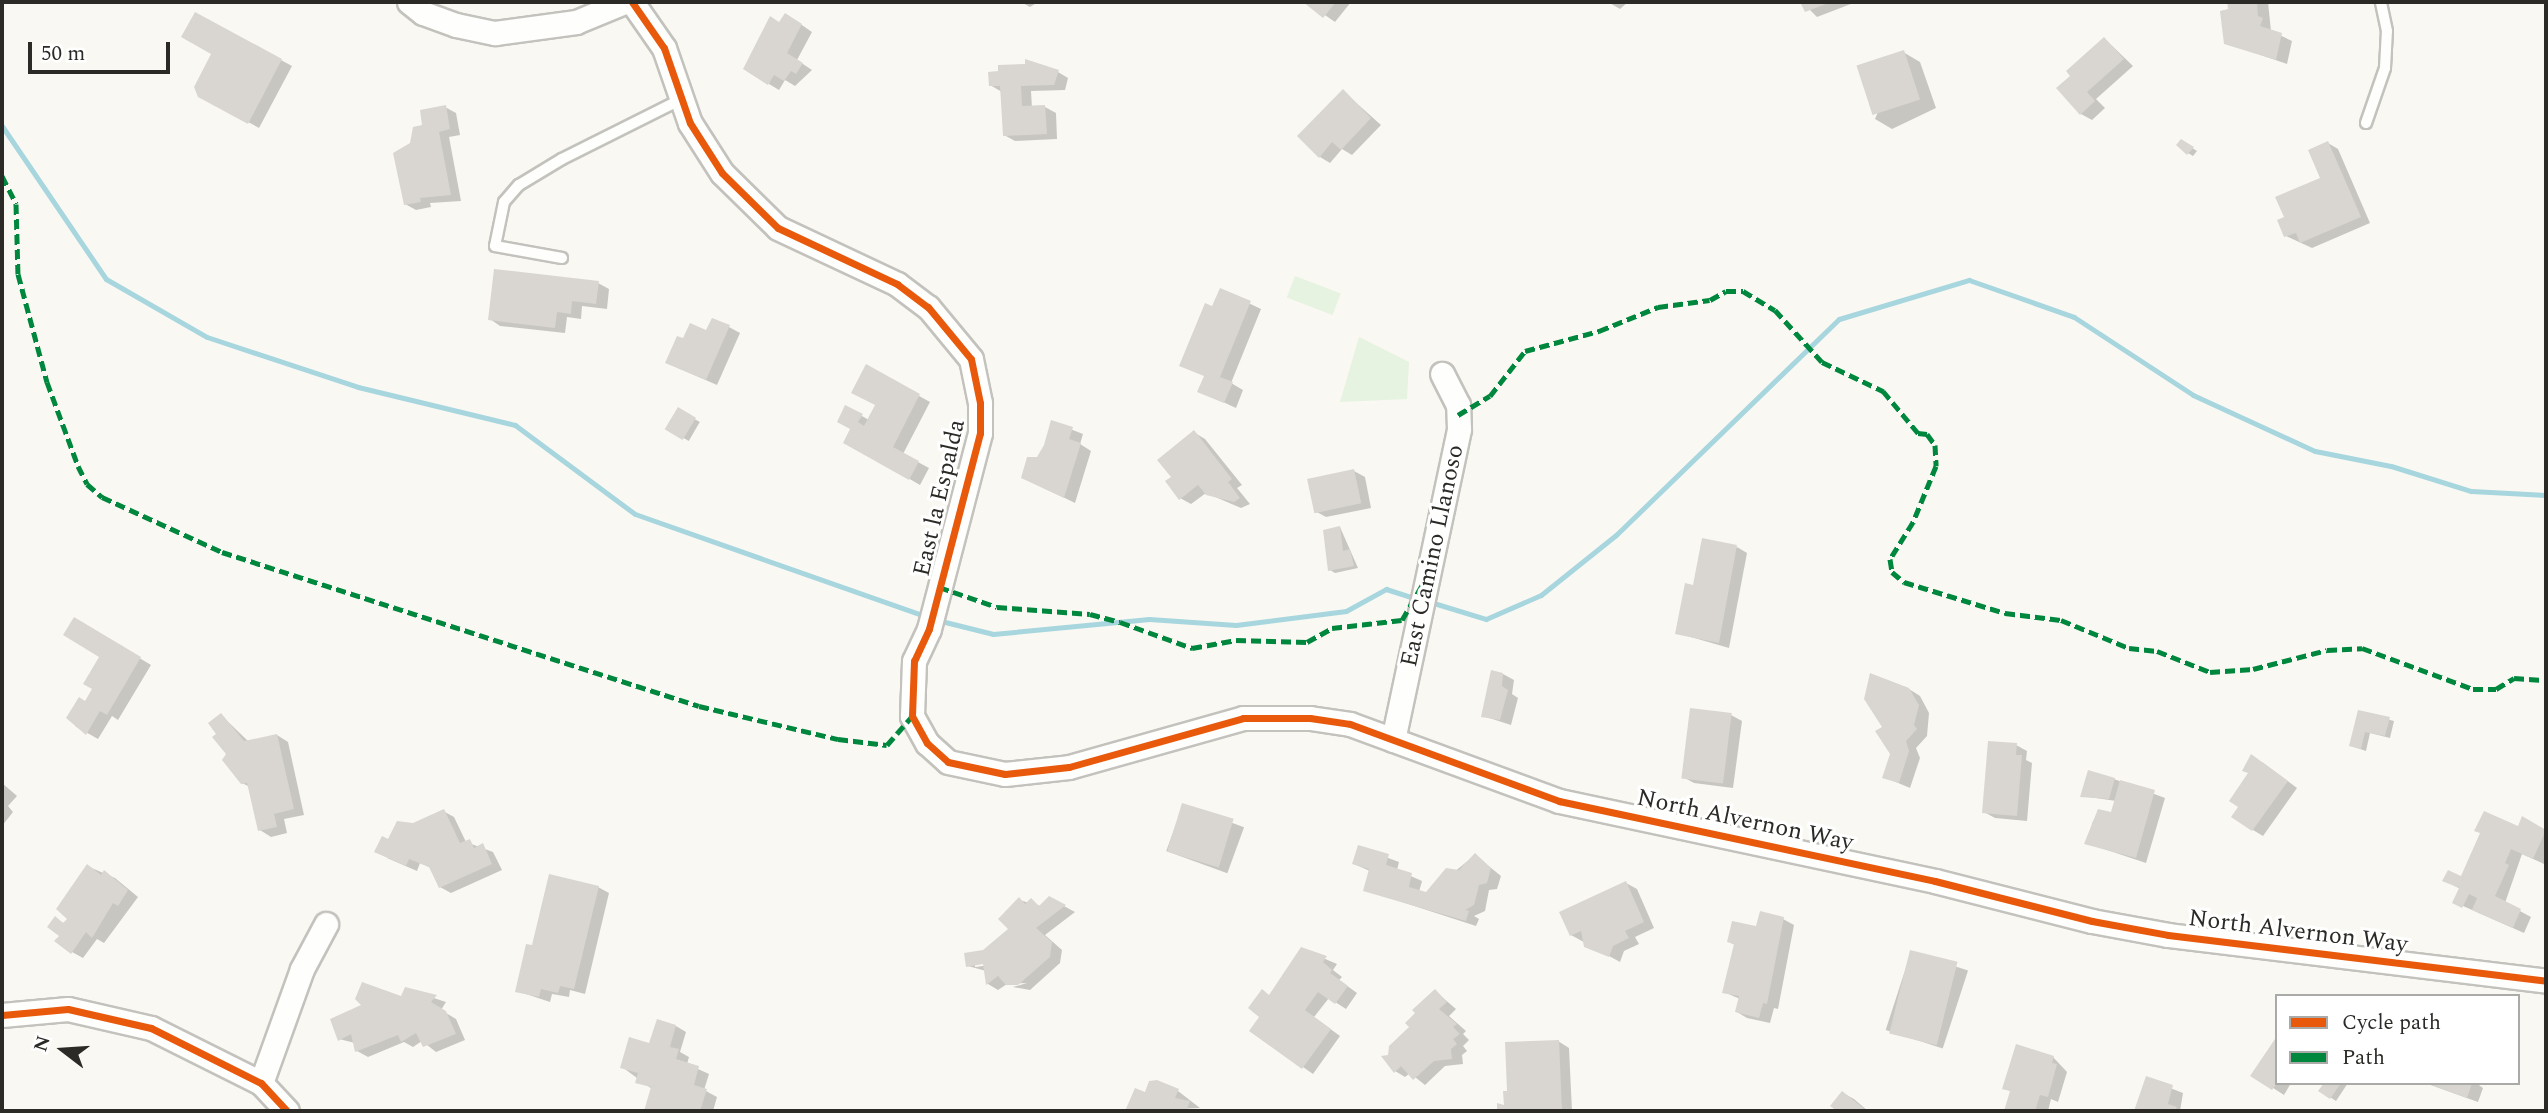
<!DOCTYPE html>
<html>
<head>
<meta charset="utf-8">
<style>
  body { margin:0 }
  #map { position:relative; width:2548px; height:1113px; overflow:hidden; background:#faf8f2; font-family:Spectral,serif }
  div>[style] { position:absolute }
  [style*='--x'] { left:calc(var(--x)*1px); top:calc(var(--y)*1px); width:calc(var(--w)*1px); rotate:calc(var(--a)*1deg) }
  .green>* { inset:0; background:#e6f3e0; transform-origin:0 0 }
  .shadow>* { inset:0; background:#0003; transform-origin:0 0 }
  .stream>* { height:5px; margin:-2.5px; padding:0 2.5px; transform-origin:2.5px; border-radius:2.5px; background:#a7d6de }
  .building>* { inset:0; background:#d9d6d2; transform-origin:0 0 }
  .roads { filter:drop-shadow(2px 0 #c3c2bd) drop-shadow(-2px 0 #c3c2bd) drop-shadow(0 2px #c3c2bd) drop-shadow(0 -2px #c3c2bd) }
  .lane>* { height:10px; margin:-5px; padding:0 5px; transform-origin:5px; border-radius:5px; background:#fefefd }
  .street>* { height:23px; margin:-11.5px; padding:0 11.5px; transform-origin:11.5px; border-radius:11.5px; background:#fefefd }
  .quiet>* { height:5px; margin-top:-2.5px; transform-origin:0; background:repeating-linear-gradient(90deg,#00873e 0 10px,transparent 0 15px) }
  .cycleway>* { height:7px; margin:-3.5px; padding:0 3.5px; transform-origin:3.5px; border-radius:3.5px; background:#e8590c }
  span { translate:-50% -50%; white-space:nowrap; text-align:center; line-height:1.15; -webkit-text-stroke:6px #fff; paint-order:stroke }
  .street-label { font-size:24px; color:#2b2a26 }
  .frame { position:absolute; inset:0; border:4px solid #2b2a26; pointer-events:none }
  .legend { position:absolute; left:2275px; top:994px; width:245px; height:91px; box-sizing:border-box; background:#fff; border:2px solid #aaaaa8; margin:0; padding:9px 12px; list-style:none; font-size:21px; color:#2b2a26 }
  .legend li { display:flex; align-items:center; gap:14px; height:35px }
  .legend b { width:35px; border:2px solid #aaaaa8 }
  .north { position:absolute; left:28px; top:1015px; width:70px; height:70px; -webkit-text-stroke:5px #fff; paint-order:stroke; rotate:287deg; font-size:19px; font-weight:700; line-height:28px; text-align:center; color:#2b2a26 }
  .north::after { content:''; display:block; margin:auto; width:24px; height:32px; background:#2b2a26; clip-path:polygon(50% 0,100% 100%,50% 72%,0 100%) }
  .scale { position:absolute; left:28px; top:42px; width:142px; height:32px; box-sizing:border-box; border:4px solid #2b2a26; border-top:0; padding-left:9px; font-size:21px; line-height:24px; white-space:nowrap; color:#2b2a26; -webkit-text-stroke:5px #fff; paint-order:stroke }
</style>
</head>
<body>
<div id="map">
  <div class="green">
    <div style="left:1295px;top:276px;width:49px;height:23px;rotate:21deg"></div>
    <div style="clip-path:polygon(1359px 337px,1409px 362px,1407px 399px,1340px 402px)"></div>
  </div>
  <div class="shadow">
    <div style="clip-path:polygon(1021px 2px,1038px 2px,1030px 7px)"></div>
    <div style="clip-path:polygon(1306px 2px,1351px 2px,1335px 22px)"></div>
    <div style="clip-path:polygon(1608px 2px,1628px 2px,1620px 9px)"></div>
    <div style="clip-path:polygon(1802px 2px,1856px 2px,1817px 17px)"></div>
    <div style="clip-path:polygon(2229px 2px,2268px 2px,2271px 31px,2292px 41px,2287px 64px,2226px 43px)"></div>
    <div style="clip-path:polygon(196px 14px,292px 66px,259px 128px,200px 96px,214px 53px)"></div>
    <div style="clip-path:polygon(796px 21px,812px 32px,797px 60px,812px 70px,795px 86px,785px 80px,779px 90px,769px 84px,780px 24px)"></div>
    <div style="clip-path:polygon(2105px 39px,2133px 66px,2096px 99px,2105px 108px,2092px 120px,2081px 114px,2072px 76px)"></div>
    <div style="clip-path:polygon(1903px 52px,1920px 62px,1936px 108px,1892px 129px,1875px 119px)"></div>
    <div style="clip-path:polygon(1058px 72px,1068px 78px,1065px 90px,1031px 91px,1032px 108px,1045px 107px,1056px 113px,1057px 139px,1015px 141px,1004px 135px,1002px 92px,990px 85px)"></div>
    <div style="clip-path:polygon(1343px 91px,1381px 125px,1352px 155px,1342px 149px,1330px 163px,1320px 157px)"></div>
    <div style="clip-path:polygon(445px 107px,456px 113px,460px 135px,449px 137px,461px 201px,430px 203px,431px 207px,416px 210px,405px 204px,411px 144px)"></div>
    <div style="clip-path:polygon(2181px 141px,2197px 151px,2193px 156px,2188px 153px)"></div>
    <div style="clip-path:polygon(2328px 143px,2338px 149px,2370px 223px,2312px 248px,2286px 236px,2286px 218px,2323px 179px)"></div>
    <div style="clip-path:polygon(598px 283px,609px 289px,607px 309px,582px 306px,581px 319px,567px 317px,565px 333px,500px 326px,490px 319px)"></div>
    <div style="clip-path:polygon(1221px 290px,1261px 309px,1231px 383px,1243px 390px,1236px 408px,1199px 391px,1206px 376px,1213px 308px)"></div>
    <div style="clip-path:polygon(729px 327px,740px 333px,717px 385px,678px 368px,684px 341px)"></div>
    <div style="clip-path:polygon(867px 367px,930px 402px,903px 454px,929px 468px,920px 485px,846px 442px,852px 429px,846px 407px,869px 420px,877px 405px)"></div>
    <div style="left:679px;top:410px;width:24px;height:22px;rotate:30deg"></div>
    <div style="clip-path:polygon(1052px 422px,1083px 434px,1080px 444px,1091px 451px,1075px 503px,1034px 483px)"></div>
    <div style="clip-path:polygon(1195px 433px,1205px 439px,1242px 485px,1237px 488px,1250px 504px,1241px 508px,1206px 493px,1191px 504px,1180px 498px,1173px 477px)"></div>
    <div style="clip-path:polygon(1354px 471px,1365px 477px,1371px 508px,1326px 517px,1315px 511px)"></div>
    <div style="clip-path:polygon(1340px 527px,1358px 568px,1335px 573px,1330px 570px)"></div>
    <div style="clip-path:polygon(1737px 547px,1747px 553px,1729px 648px,1677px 633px,1694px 587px)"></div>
    <div style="clip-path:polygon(75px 619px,151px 665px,118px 720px,112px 716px,98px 739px,75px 726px,95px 689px,101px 656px)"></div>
    <div style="clip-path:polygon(1503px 674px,1514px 680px,1512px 694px,1518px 698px,1511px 725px,1483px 716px)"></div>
    <div style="clip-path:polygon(1909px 689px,1920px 696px,1929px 713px,1927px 736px,1916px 748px,1920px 758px,1910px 788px,1884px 777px,1892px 754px,1885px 727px)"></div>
    <div style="clip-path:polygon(2359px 712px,2394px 721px,2390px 738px,2370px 733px,2366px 751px,2351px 746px)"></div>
    <div style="clip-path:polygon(221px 715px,249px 742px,277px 735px,288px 742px,304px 815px,284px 819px,287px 833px,271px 837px,260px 830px,250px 787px,242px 783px,228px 754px)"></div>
    <div style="clip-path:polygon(1731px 715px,1742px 721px,1733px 788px,1694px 783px,1683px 777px)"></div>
    <div style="clip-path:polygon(2016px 745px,2027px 751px,2026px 760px,2032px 763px,2027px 821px,1995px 818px,1984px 812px)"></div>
    <div style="clip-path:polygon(2262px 762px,2297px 788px,2263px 836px,2253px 830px)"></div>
    <div style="clip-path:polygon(2114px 779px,2165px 798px,2146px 863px,2086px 843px,2093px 821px,2112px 815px,2116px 801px,2082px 796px)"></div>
    <div style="clip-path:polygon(2px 783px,17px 796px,8px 806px,13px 812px,2px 826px)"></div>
    <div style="left:1183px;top:805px;width:65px;height:49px;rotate:20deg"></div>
    <div style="clip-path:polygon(443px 811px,454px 817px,466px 842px,493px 852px,502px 870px,451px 893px,440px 887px,431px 868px,420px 863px,417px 871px,387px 858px,389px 842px)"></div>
    <div style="clip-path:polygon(2523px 819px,2546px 832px,2544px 864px,2522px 854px,2505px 903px,2531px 917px,2524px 933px,2454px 902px,2460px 889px,2455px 886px,2462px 878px,2519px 828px)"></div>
    <div style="clip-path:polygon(1359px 847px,1399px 862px,1397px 870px,1422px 881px,1419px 892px,1427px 894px,1475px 855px,1501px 876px,1497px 889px,1489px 890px,1485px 911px,1474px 916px,1479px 919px,1476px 926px,1365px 890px,1370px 871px,1354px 864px)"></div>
    <div style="clip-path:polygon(87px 866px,115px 878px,138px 897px,104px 943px,97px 939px,83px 958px,72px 952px,55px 918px,65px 924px,70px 919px)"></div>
    <div style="clip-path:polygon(1626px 883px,1637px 889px,1654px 928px,1635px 937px,1639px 944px,1624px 951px,1620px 962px,1571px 935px)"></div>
    <div style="clip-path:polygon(598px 887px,609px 893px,585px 994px,570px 990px,569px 997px,552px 994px,550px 1002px,517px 991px,533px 947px)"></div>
    <div style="clip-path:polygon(evenodd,1049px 898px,1075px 912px,1045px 935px,1062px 950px,1060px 963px,1030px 990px,1013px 987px,1027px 983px,1007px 984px,998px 990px,988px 984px,986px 971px,968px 966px,1011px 930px,1019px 900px,1041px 906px,1049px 898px,991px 961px,991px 965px,975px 967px,975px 964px,991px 961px)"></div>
    <div style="clip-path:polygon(1783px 919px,1794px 925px,1778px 1009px,1774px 1008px,1770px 1023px,1747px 1018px,1737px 1012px,1740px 999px,1724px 992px,1735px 945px,1729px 942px)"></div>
    <div style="clip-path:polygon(1302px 949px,1337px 964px,1333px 970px,1342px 977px,1339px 980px,1357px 993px,1346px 1009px,1329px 998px,1314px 1017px,1340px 1036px,1313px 1074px,1303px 1067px,1262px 1016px)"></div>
    <div style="left:1911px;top:952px;width:60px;height:82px;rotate:18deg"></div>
    <div style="clip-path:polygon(406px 989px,446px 1002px,441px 1010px,456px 1019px,465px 1040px,436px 1052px,422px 1041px,413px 1047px,404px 1042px,368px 1057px,357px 1051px,355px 1043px,339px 1039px,402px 999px)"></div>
    <div style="clip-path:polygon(1435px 991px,1456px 1009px,1449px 1016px,1466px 1031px,1463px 1034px,1469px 1040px,1463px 1046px,1467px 1051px,1462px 1055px,1463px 1064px,1445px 1066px,1425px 1085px,1410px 1073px,1405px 1077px,1395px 1071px,1390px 1057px)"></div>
    <div style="clip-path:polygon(676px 1026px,686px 1032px,680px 1052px,689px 1057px,687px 1064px,709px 1074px,704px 1090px,717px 1097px,713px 1111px,646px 1111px,652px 1089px,622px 1067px)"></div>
    <div style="clip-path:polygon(1558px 1041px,1569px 1048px,1572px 1111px,1499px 1111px,1499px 1106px,1506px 1108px,1509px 1092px)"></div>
    <div style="clip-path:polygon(2053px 1057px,2067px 1072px,2058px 1102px,2051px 1099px,2048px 1111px,2006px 1111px,2012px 1092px,2004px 1088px)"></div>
    <div style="clip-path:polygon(2253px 1075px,2277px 1083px,2291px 1083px,2284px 1095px)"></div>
    <div style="clip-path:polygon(2147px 1079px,2183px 1093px,2180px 1111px,2136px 1111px)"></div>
    <div style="clip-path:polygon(2326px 1083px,2348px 1083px,2336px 1101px,2321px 1091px)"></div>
    <div style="clip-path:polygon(2425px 1083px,2476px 1083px,2483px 1088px,2478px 1102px)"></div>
    <div style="clip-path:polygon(1136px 1090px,1146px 1094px,1178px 1091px,1200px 1108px,1127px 1111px)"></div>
    <div style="clip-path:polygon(1843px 1093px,1854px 1099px,1868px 1111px,1840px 1111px,1833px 1105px)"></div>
  </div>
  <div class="stream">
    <div style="--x:2;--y:126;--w:185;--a:55.8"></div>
    <div style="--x:106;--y:279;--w:116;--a:29.9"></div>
    <div style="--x:207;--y:337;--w:159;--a:18.3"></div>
    <div style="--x:358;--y:387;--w:162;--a:13.6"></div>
    <div style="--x:515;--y:425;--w:149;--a:36.6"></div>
    <div style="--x:635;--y:514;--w:310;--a:19.4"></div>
    <div style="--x:1427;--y:601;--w:62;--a:17"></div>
    <div style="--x:1486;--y:619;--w:60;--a:-23.6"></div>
    <div style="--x:1541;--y:595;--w:96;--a:-38.7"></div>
    <div style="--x:1616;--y:535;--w:310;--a:-44.1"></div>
    <div style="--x:1839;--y:319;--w:136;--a:-16.7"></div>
    <div style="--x:1969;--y:280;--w:111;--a:19.4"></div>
    <div style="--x:2074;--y:317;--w:142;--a:33.2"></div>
    <div style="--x:2193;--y:395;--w:134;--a:24.7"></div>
    <div style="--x:2315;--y:451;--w:77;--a:11.2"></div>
    <div style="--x:2391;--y:466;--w:84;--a:17.4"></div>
    <div style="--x:2471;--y:491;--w:75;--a:3.1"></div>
    <div style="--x:937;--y:620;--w:58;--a:14"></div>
    <div style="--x:993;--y:634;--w:157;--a:-5.5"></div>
    <div style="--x:1149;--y:619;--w:87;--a:3.9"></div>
    <div style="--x:1236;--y:625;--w:111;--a:-7.3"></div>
    <div style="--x:1346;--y:611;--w:46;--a:-28.8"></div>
    <div style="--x:1386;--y:589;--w:33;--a:18"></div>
  </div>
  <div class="building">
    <div style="clip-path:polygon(1303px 2px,1336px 2px,1323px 18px)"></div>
    <div style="clip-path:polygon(1800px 2px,1831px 2px,1805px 12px)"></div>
    <div style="clip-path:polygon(2227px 2px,2257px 2px,2258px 16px,2263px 18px,2260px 26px,2282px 33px,2276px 60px,2224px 44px,2220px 11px,2228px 9px)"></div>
    <div style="clip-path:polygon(195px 12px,282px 59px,248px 124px,198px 97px,194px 87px,211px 54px,181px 37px)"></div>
    <div style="clip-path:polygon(785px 13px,802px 24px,787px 53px,803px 63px,796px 74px,791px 71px,784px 81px,774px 75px,768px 85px,743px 69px,770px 16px,779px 22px)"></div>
    <div style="clip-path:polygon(2104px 37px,2124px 59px,2087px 92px,2095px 101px,2080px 115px,2056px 88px,2070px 76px,2066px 71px)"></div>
    <div style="left:1904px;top:50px;width:52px;height:50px;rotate:72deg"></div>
    <div style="clip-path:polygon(1025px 59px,1059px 70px,1054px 85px,1021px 86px,1022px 106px,1045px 105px,1047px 134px,1003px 136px,1000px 86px,989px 86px,988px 72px,998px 71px,998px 65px,1025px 64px)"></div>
    <div style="clip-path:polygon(1343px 89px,1371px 118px,1341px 150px,1332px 142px,1319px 158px,1297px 136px)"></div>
    <div style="clip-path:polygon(446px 105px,450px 129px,439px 132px,451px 195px,420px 198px,421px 202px,404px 205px,393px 153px,410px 143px,413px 127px,422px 125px,420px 110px)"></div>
    <div style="clip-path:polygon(2181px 139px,2194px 147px,2187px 155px,2176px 145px)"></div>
    <div style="clip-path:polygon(2328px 141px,2361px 217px,2300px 243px,2296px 233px,2284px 237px,2277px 220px,2284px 217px,2275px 197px,2320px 178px,2308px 150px)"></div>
    <div style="clip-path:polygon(494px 269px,599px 281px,596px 304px,572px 301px,571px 314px,557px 312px,555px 328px,488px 320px)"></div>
    <div style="clip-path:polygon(1220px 288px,1251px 301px,1220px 377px,1233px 382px,1224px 403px,1197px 392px,1204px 376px,1179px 366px,1205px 303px,1212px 306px)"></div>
    <div style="clip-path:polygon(712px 318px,730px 325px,706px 380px,665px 363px,677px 336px,683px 338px,690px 323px,706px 330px)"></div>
    <div style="clip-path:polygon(866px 364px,920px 394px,893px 447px,919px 461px,909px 480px,843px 443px,850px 429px,837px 422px,845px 405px,863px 414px,858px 422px,864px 426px,875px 405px,851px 393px)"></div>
    <div style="left:678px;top:407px;width:21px;height:26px;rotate:31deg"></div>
    <div style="clip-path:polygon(1051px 420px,1073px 427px,1069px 439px,1081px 443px,1064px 498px,1021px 478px,1027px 457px,1037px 457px,1044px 445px)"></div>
    <div style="clip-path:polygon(1194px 430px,1232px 479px,1228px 482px,1240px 498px,1234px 502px,1206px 495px,1198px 485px,1179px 500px,1165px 481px,1171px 477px,1157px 460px)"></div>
    <div style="left:1354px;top:469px;width:35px;height:48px;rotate:78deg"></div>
    <div style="clip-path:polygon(1340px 526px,1343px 551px,1350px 549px,1354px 566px,1328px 571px,1323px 530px)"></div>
    <div style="clip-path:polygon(1702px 538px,1737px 545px,1719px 643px,1675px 634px,1685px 583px,1693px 585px)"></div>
    <div style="clip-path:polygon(74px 617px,141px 657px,107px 715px,100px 711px,86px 735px,66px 718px,79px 697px,85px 701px,92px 689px,83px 684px,99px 657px,63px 635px)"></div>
    <div style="clip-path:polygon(1491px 670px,1503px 673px,1502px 686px,1508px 690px,1500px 720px,1481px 717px)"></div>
    <div style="clip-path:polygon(1870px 673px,1909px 688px,1919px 705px,1914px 725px,1917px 729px,1906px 741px,1909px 751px,1899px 783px,1882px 778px,1890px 754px,1875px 731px,1882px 727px,1864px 699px)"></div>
    <div style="left:1690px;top:708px;width:42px;height:71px;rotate:7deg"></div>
    <div style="clip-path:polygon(2358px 710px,2390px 717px,2385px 736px,2365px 732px,2361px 749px,2349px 746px)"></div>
    <div style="clip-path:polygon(221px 713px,244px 741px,277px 734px,294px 809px,274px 814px,277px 827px,258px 831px,247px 783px,241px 784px,222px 760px,226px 754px,212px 737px,216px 734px,208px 723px)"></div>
    <div style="clip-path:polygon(1988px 741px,2017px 743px,2016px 755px,2022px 755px,2017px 816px,1982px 813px)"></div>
    <div style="clip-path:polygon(2251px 754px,2288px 781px,2252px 831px,2231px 817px,2238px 807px,2229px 801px,2248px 773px,2242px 771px)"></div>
    <div style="clip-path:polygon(2088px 770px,2115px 778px,2109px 799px,2080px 797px)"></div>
    <div style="clip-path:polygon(2120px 780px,2155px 790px,2136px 858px,2084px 844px,2098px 809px,2111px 812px)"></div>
    <div style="left:1182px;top:803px;width:54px;height:51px;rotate:17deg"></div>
    <div style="clip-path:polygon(444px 809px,460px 843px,470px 839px,474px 848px,483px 843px,492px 864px,439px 888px,429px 867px,409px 859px,406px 866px,374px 852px,382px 836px,388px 839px,397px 821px,413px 823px)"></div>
    <div style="clip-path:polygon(2484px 811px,2518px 826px,2522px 816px,2546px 830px,2533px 859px,2511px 849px,2505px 863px,2509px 865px,2495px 896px,2521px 909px,2513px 928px,2472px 910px,2477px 898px,2469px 894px,2462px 908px,2452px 903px,2459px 888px,2442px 881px,2448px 870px,2461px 876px,2480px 833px,2474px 831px)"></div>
    <div style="clip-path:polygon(1358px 845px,1389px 854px,1386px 865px,1412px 873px,1409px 887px,1426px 892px,1446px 868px,1459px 870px,1475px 853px,1491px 868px,1487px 883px,1479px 885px,1474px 905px,1465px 910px,1469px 911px,1466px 921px,1363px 891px,1369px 869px,1352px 864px)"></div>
    <div style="clip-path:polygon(87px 864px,101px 875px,104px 870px,128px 890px,118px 906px,113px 903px,92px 938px,86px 932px,71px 954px,54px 941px,59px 936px,47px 927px,55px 916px,63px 923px,67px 919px,56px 909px)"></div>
    <div style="clip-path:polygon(549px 874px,599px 886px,574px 989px,560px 986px,558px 993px,541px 989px,539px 997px,515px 992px,526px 944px,532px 945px)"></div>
    <div style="clip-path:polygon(1626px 881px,1644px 922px,1625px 931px,1629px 938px,1613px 946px,1609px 957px,1584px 947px,1581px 931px,1570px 936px,1559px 912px)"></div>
    <div style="clip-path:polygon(1049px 896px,1066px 905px,1036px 928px,1052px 942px,1050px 957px,1018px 985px,1006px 985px,998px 976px,986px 985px,983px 964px,966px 967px,964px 953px,983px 950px,1008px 929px,998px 919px,1019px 897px,1025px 904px,1031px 898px,1039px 906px)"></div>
    <div style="clip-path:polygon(1760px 911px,1784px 917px,1767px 1004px,1763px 1003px,1759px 1018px,1735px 1012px,1739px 996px,1722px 993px,1734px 944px,1727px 942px,1732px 921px,1756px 926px)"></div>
    <div style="clip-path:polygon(1301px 947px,1327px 956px,1323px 962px,1332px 970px,1330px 973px,1348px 986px,1335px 1004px,1318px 992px,1305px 1010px,1331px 1029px,1302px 1069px,1249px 1031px,1259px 1017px,1248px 1008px,1262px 989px,1269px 995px)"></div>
    <div style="left:1910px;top:950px;width:49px;height:86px;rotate:14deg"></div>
    <div style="clip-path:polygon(362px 982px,401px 996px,405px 987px,437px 995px,431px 1002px,446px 1011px,456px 1034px,423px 1047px,416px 1033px,401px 1042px,398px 1035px,355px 1052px,351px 1034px,338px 1041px,330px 1019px,361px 1005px,355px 999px)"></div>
    <div style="clip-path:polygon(1435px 989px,1447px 1002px,1439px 1009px,1457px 1024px,1453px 1027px,1460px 1034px,1453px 1039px,1457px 1044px,1451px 1049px,1452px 1059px,1434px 1061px,1413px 1080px,1401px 1066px,1394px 1073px,1381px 1056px,1388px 1055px,1389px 1046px,1409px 1027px,1405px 1023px,1415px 1013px,1412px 1010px)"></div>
    <div style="clip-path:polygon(657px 1019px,676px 1025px,670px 1047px,679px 1049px,676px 1059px,699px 1066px,694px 1085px,707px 1089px,700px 1111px,644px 1111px,651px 1087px,635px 1083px,638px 1073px,620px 1068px,629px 1037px,649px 1043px)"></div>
    <div style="clip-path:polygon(2277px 1036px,2277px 1083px,2272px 1090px,2250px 1076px)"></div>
    <div style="clip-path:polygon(1559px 1040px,1562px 1111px,1497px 1111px,1497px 1103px,1504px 1105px,1503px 1091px,1507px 1091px,1505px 1042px)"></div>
    <div style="clip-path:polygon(2016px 1044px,2054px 1056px,2052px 1063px,2057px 1064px,2048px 1097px,2040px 1095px,2035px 1111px,2004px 1111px,2010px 1091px,2002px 1089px)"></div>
    <div style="clip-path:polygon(2146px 1076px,2173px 1085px,2168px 1104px,2177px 1107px,2175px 1111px,2134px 1111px)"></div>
    <div style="clip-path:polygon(1157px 1080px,1179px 1089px,1175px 1098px,1190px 1101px,1186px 1111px,1125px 1111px,1135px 1088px,1145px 1092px,1149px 1081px)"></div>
    <div style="clip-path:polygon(2324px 1083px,2341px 1083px,2330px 1099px,2318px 1091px)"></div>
    <div style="clip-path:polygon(2426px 1083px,2472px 1083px,2467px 1098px)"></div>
    <div style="clip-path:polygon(1842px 1091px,1867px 1111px,1837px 1111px,1830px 1106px)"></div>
  </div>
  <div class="roads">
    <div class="lane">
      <div style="--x:2366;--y:123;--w:58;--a:-70.9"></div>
      <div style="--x:2385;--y:68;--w:37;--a:-87"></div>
      <div style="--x:2387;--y:31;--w:30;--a:-102"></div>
      <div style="--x:562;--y:258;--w:68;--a:-169.8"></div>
      <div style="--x:495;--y:246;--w:45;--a:-78.4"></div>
      <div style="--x:504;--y:202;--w:23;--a:-49"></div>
      <div style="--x:519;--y:185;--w:50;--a:-31.2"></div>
      <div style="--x:562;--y:159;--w:134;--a:-26.6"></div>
    </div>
    <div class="street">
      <div style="--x:409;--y:2;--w:18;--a:38"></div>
      <div style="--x:423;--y:13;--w:35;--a:20"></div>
      <div style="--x:456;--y:25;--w:40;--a:12"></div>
      <div style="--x:495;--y:33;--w:82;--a:-7.7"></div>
      <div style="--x:576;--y:22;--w:52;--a:-22.6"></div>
      <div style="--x:632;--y:2;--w:56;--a:55.2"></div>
      <div style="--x:664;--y:48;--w:79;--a:70.9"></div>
      <div style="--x:690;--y:123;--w:59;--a:57.4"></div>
      <div style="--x:722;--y:173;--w:78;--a:44.5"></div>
      <div style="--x:778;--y:228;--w:132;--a:25.2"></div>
      <div style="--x:897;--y:284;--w:39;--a:37"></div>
      <div style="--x:928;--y:307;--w:67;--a:50.4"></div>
      <div style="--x:971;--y:359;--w:45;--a:78.4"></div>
      <div style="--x:980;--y:403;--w:30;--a:90"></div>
      <div style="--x:980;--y:433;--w:203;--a:104.6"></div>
      <div style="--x:929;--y:629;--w:35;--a:115"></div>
      <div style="--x:914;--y:661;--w:55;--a:92.1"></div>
      <div style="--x:912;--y:716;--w:31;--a:61"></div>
      <div style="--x:927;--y:743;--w:28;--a:42"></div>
      <div style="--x:948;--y:762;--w:58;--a:11.9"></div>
      <div style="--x:1005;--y:774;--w:64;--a:-6.2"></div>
      <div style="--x:1069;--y:767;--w:181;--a:-15.7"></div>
      <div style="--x:1243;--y:718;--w:67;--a:0"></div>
      <div style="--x:1310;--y:718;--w:40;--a:8.5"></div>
      <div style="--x:1350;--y:724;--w:223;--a:20.2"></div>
      <div style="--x:1559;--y:801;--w:384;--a:12"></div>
      <div style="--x:1935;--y:881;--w:162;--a:14.3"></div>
      <div style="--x:2092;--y:921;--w:77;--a:10.4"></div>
      <div style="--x:2168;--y:935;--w:381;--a:6.9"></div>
      <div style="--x:1393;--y:740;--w:318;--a:-78"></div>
      <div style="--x:1459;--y:429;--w:24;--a:-92"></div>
      <div style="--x:1458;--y:405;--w:35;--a:-117"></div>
      <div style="--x:2;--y:1015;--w:66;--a:-5.2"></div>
      <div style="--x:68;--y:1009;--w:85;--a:12.9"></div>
      <div style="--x:151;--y:1028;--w:123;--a:26.6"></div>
      <div style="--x:261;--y:1083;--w:38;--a:47"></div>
      <div style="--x:261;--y:1083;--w:121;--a:-70.2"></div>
      <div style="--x:302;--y:969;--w:51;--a:-61.9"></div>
    </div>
  </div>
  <div class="quiet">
    <div style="--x:2;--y:176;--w:31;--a:63"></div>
    <div style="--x:16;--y:204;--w:70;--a:88.4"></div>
    <div style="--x:18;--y:274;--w:112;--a:75"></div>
    <div style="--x:47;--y:382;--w:90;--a:69.7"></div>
    <div style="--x:78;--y:466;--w:20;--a:63"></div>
    <div style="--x:87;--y:484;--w:20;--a:41"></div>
    <div style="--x:102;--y:497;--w:132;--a:24.6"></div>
    <div style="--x:222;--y:552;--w:501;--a:17.89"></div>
    <div style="--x:699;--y:706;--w:143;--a:13.4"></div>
    <div style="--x:838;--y:739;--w:49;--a:7"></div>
    <div style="--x:887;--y:745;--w:38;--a:-49"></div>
    <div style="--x:1458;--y:415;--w:37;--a:-31"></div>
    <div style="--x:1490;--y:396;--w:57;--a:-52.1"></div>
    <div style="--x:1525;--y:351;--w:77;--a:-15.1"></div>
    <div style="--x:1599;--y:331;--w:64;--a:-22.1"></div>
    <div style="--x:1658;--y:307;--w:52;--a:-7.7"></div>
    <div style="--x:1710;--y:300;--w:18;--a:-29"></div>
    <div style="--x:1726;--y:291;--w:17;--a:0"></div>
    <div style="--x:1743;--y:291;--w:37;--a:31"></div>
    <div style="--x:1775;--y:310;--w:70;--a:47.9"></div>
    <div style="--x:1822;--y:362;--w:68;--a:25.4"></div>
    <div style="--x:1883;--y:391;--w:55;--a:50.2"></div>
    <div style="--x:1918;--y:433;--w:9;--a:6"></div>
    <div style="--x:1927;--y:434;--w:14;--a:54"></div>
    <div style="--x:1935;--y:445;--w:21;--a:87"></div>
    <div style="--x:1936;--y:466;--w:61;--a:112.3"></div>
    <div style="--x:1913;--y:522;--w:44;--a:121.9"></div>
    <div style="--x:1890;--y:559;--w:13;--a:81"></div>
    <div style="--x:1892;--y:572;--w:16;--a:40"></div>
    <div style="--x:1904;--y:582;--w:106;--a:17.1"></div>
    <div style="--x:2005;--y:613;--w:56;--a:7.1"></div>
    <div style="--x:2061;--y:620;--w:74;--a:22.4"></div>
    <div style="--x:2129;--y:648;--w:28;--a:6"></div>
    <div style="--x:2157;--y:651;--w:57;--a:21.6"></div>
    <div style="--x:2210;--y:672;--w:43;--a:-4"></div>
    <div style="--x:2253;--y:669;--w:76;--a:-14.4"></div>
    <div style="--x:2327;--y:650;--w:35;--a:-3"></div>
    <div style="--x:2362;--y:648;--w:118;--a:20.3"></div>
    <div style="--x:2473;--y:689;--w:23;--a:0"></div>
    <div style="--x:2496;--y:689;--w:21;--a:-31"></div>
    <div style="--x:2514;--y:678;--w:32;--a:4"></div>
    <div style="--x:939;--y:587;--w:61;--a:19"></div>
    <div style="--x:997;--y:607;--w:93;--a:4.3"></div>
    <div style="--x:1090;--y:614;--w:31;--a:15"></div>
    <div style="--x:1120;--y:622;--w:77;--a:19.9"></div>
    <div style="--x:1192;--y:648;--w:45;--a:-10.3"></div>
    <div style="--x:1236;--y:640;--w:71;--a:1.6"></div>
    <div style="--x:1307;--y:642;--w:29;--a:-29"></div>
    <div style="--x:1332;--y:628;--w:70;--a:-6.5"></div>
    <div style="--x:1402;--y:620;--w:60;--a:-60"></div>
  </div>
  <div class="cycleway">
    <div style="--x:632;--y:2;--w:56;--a:55.2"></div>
    <div style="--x:664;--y:48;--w:79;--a:70.9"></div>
    <div style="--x:690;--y:123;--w:59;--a:57.4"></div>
    <div style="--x:722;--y:173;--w:78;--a:44.5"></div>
    <div style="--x:778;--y:228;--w:132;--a:25.2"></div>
    <div style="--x:897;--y:284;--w:39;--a:37"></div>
    <div style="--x:928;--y:307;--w:67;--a:50.4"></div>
    <div style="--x:971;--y:359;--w:45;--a:78.4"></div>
    <div style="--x:980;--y:403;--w:30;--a:90"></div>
    <div style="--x:980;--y:433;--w:203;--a:104.6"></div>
    <div style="--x:929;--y:629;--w:35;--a:115"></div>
    <div style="--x:914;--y:661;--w:55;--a:92.1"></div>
    <div style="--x:912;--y:716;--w:31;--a:61"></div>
    <div style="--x:927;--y:743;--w:28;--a:42"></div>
    <div style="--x:948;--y:762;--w:58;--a:11.9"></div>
    <div style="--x:1005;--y:774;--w:64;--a:-6.2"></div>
    <div style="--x:1069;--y:767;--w:181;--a:-15.7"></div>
    <div style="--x:1243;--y:718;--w:67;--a:0"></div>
    <div style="--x:1310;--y:718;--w:40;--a:8.5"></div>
    <div style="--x:1350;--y:724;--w:223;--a:20.2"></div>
    <div style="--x:1559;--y:801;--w:384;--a:12"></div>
    <div style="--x:1935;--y:881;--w:162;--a:14.3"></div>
    <div style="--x:2092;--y:921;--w:77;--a:10.4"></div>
    <div style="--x:2168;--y:935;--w:381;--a:6.9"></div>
    <div style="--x:2;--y:1015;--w:66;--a:-5.2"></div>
    <div style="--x:68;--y:1009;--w:85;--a:12.9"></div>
    <div style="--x:151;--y:1028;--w:123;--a:26.6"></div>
    <div style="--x:261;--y:1083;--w:38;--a:47"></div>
  </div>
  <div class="street-label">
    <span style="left:940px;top:498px;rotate:-77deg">East la Espalda</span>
    <span style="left:1433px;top:556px;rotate:-78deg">East Camino Llanoso</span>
    <span style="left:1745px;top:821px;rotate:12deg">North Alvernon Way</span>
    <span style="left:2298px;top:932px;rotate:7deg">North Alvernon Way</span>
  </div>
  <div class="frame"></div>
  <ul class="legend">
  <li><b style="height:9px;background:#e8590c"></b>Cycle path</li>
  <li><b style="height:9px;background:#00873e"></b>Path</li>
  </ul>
  <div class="north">N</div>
  <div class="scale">50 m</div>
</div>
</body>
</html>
